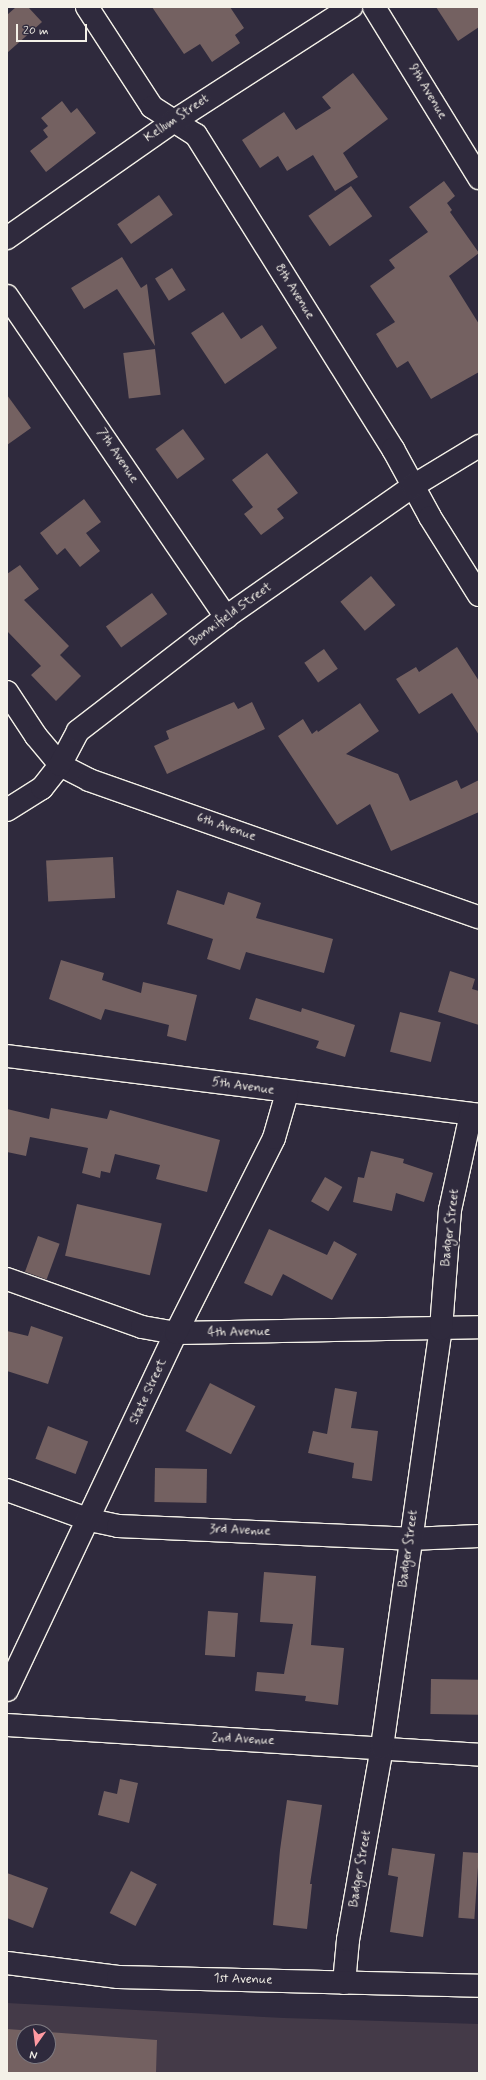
<!DOCTYPE html>
<html>
<head>
<meta charset="utf-8">
<style>
  body { margin:0 }
  #map { position:relative; width:486px; height:2080px; overflow:hidden; background:#2f2a3d; font-family:Mynerve,sans-serif }
  div>[style] { position:absolute }
  [style*='--x'] { left:calc(var(--x)*1px); top:calc(var(--y)*1px); width:calc(var(--w)*1px); rotate:calc(var(--a)*1deg) }
  .built>* { inset:0; background:#443a48 }
  .building>* { inset:0; background:#746161; transform-origin:0 0 }
  .roads { filter:drop-shadow(1px 0 #f4f1e8) drop-shadow(-1px 0 #f4f1e8) drop-shadow(0 1px #f4f1e8) drop-shadow(0 -1px #f4f1e8) }
  .street>* { height:22px; margin:-11px; padding:0 11px; transform-origin:11px; border-radius:11px; background:#2f2a3d }
  .secondary>* { height:22px; margin:-11px; padding:0 11px; transform-origin:11px; border-radius:11px; background:#2f2a3d }
  span { translate:-50% -50%; white-space:nowrap; text-align:center; line-height:1.15; -webkit-text-stroke:4px #2f2a3d; paint-order:stroke }
  .street-label { font-size:13px; color:#f4f1e8 }
  .frame { position:absolute; inset:0; border:8px solid #f4f1e8; pointer-events:none }
  .north { position:absolute; left:16px; top:2024px; width:40px; height:40px; box-sizing:border-box; background:#2f2a3d; border:1px solid #7e7a81; border-radius:50%; rotate:194deg; font-size:11px; font-weight:700; line-height:16px; text-align:center; color:#f4f1e8 }
  .north::after { content:''; display:block; margin:auto; width:14px; height:18px; background:#ff9aa2; clip-path:polygon(50% 0,100% 100%,50% 72%,0 100%) }
  .scale { position:absolute; left:16px; top:24px; width:71px; height:18px; box-sizing:border-box; border:2px solid #f4f1e8; border-top:0; padding-left:5px; font-size:12px; line-height:14px; white-space:nowrap; color:#f4f1e8; -webkit-text-stroke:3px #2f2a3d; paint-order:stroke }
</style>
</head>
<body>
<div id="map">
  <div class="built">
    <div style="clip-path:polygon(evenodd,7px 2003px,284px 2018px,479px 2024px,479px 2073px,7px 2073px,7px 2003px,24px 2032px,48px 2032px,48px 2056px,24px 2056px,24px 2032px)"></div>
  </div>
  <div class="building">
    <div style="clip-path:polygon(16px 7px,28px 7px,42px 22px,7px 53px,7px 15px)"></div>
    <div style="clip-path:polygon(152px 7px,230px 7px,244px 28px,235px 35px,240px 43px,212px 62px,200px 44px,184px 54px)"></div>
    <div style="clip-path:polygon(436px 7px,479px 7px,479px 27px,458px 41px)"></div>
    <div style="clip-path:polygon(353px 73px,388px 119px,343px 153px,358px 177px,335px 191px,313px 155px,287px 171px,278px 156px,260px 168px,242px 140px,284px 112px,296px 130px,331px 108px,322px 97px)"></div>
    <div style="clip-path:polygon(62px 101px,71px 113px,77px 108px,96px 133px,46px 172px,30px 151px,48px 137px,43px 130px,48px 126px,41px 118px)"></div>
    <div style="clip-path:polygon(444px 181px,455px 196px,447px 203px,452px 210px,450px 212px,479px 253px,449px 276px,479px 324px,479px 372px,431px 399px,408px 361px,397px 368px,376px 334px,395px 322px,370px 286px,395px 268px,389px 260px,428px 232px,409px 207px)"></div>
    <div style="left:351px;top:186px;width:37px;height:52px;rotate:55deg"></div>
    <div style="left:159px;top:195px;width:24px;height:51px;rotate:55deg"></div>
    <div style="clip-path:polygon(122px 257px,141px 288px,147px 284px,155px 346px,117px 289px,84px 309px,71px 288px)"></div>
    <div style="left:172px;top:268px;width:26px;height:20px;rotate:58deg"></div>
    <div style="clip-path:polygon(223px 312px,241px 339px,262px 325px,277px 348px,225px 384px,191px 333px)"></div>
    <div style="left:155px;top:349px;width:46px;height:32px;rotate:83deg"></div>
    <div style="clip-path:polygon(7px 395px,31px 428px,7px 445px)"></div>
    <div style="left:183px;top:429px;width:37px;height:34px;rotate:54deg"></div>
    <div style="clip-path:polygon(267px 453px,298px 493px,277px 509px,284px 518px,261px 535px,244px 514px,253px 507px,232px 480px)"></div>
    <div style="clip-path:polygon(84px 499px,101px 522px,86px 533px,100px 551px,80px 567px,65px 548px,57px 555px,40px 533px)"></div>
    <div style="clip-path:polygon(20px 565px,39px 589px,24px 600px,69px 646px,60px 655px,81px 676px,56px 701px,31px 675px,41px 666px,7px 631px,7px 574px)"></div>
    <div style="left:371px;top:576px;width:38px;height:40px;rotate:50deg"></div>
    <div style="left:152px;top:593px;width:26px;height:57px;rotate:54deg"></div>
    <div style="clip-path:polygon(457px 647px,479px 681px,479px 735px,452px 693px,419px 714px,396px 679px,416px 667px,419px 672px)"></div>
    <div style="left:324px;top:649px;width:24px;height:24px;rotate:55deg"></div>
    <div style="clip-path:polygon(234px 702px,238px 709px,252px 702px,265px 729px,167px 774px,154px 746px,169px 739px,166px 731px)"></div>
    <div style="clip-path:polygon(360px 703px,379px 731px,346px 754px,398px 774px,410px 801px,457px 780px,461px 789px,479px 780px,479px 812px,391px 851px,370px 804px,337px 825px,278px 736px,303px 719px,312px 734px,317px 730px,318px 732px)"></div>
    <div style="left:113px;top:857px;width:41px;height:67px;rotate:87deg"></div>
    <div style="clip-path:polygon(177px 890px,224px 905px,228px 892px,261px 903px,256px 918px,333px 939px,324px 973px,246px 952px,240px 970px,207px 959px,213px 939px,167px 924px)"></div>
    <div style="clip-path:polygon(61px 960px,104px 973px,102px 980px,141px 993px,143px 982px,197px 995px,186px 1041px,167px 1036px,169px 1025px,105px 1009px,101px 1020px,49px 999px)"></div>
    <div style="clip-path:polygon(450px 971px,475px 979px,472px 989px,479px 991px,479px 1025px,438px 1012px)"></div>
    <div style="clip-path:polygon(256px 998px,301px 1012px,302px 1008px,355px 1025px,345px 1057px,316px 1048px,319px 1041px,249px 1019px)"></div>
    <div style="left:400px;top:1012px;width:42px;height:41px;rotate:14deg"></div>
    <div style="clip-path:polygon(51px 1108px,107px 1119px,110px 1110px,220px 1140px,207px 1192px,156px 1179px,160px 1165px,115px 1154px,110px 1173px,101px 1171px,100px 1178px,82px 1173px,88px 1148px,30px 1137px,26px 1156px,7px 1152px,7px 1109px,49px 1119px)"></div>
    <div style="clip-path:polygon(371px 1151px,404px 1159px,403px 1163px,433px 1173px,424px 1202px,396px 1193px,392px 1211px,353px 1202px,358px 1177px,364px 1178px)"></div>
    <div style="left:325px;top:1177px;width:20px;height:28px;rotate:30deg"></div>
    <div style="left:77px;top:1204px;width:87px;height:53px;rotate:13deg"></div>
    <div style="clip-path:polygon(269px 1229px,327px 1255px,334px 1241px,357px 1254px,332px 1300px,283px 1274px,272px 1296px,244px 1283px)"></div>
    <div style="left:38px;top:1236px;width:23px;height:38px;rotate:20deg"></div>
    <div style="clip-path:polygon(31px 1326px,63px 1337px,48px 1384px,7px 1371px,7px 1331px,28px 1336px)"></div>
    <div style="left:210px;top:1383px;width:51px;height:54px;rotate:27deg"></div>
    <div style="clip-path:polygon(335px 1388px,357px 1392px,351px 1428px,378px 1431px,372px 1481px,352px 1478px,354px 1463px,308px 1453px,313px 1431px,327px 1434px)"></div>
    <div style="left:48px;top:1426px;width:43px;height:35px;rotate:21deg"></div>
    <div style="left:155px;top:1468px;width:52px;height:34px;rotate:1deg"></div>
    <div style="clip-path:polygon(264px 1572px,316px 1576px,311px 1645px,344px 1648px,338px 1705px,305px 1701px,306px 1696px,255px 1691px,257px 1672px,284px 1674px,293px 1624px,260px 1622px)"></div>
    <div style="left:208px;top:1611px;width:30px;height:44px;rotate:4deg"></div>
    <div style="left:431px;top:1679px;width:48px;height:35px;rotate:1deg"></div>
    <div style="clip-path:polygon(120px 1779px,138px 1783px,129px 1823px,98px 1815px,104px 1791px,117px 1794px)"></div>
    <div style="clip-path:polygon(287px 1800px,322px 1805px,310px 1884px,312px 1884px,307px 1929px,273px 1925px,280px 1850px)"></div>
    <div style="clip-path:polygon(392px 1848px,435px 1854px,423px 1937px,390px 1932px,398px 1877px,388px 1875px)"></div>
    <div style="left:463px;top:1852px;width:16px;height:66px;rotate:4deg"></div>
    <div style="left:131px;top:1871px;width:29px;height:47px;rotate:27deg"></div>
    <div style="clip-path:polygon(7px 1873px,48px 1888px,33px 1928px,7px 1918px)"></div>
    <div style="clip-path:polygon(evenodd,7px 2029px,157px 2040px,156px 2073px,7px 2073px,7px 2029px,24px 2032px,48px 2032px,48px 2056px,24px 2056px,24px 2032px)"></div>
  </div>
  <div class="roads">
    <div class="street">
      <div style="--x:87;--y:7;--w:119;--a:57"></div>
      <div style="--x:152;--y:107;--w:52;--a:32.5"></div>
      <div style="--x:196;--y:135;--w:371;--a:57.9"></div>
      <div style="--x:393;--y:449;--w:77;--a:61.4"></div>
      <div style="--x:430;--y:517;--w:92;--a:57.9"></div>
      <div style="--x:374;--y:7;--w:201;--a:58.4"></div>
      <div style="--x:7;--y:238;--w:204;--a:-35"></div>
      <div style="--x:174;--y:121;--w:211;--a:-32.8"></div>
      <div style="--x:7;--y:296;--w:389;--a:55.7"></div>
      <div style="--x:7;--y:692;--w:53;--a:56.6"></div>
      <div style="--x:36;--y:736;--w:38;--a:50"></div>
      <div style="--x:60;--y:765;--w:33;--a:27"></div>
      <div style="--x:89;--y:780;--w:413;--a:19.4"></div>
      <div style="--x:7;--y:810;--w:41;--a:-32.2"></div>
      <div style="--x:42;--y:788;--w:29;--a:-52"></div>
      <div style="--x:60;--y:765;--w:38;--a:-62"></div>
      <div style="--x:78;--y:731;--w:187;--a:-37.6"></div>
      <div style="--x:226;--y:617;--w:228;--a:-35"></div>
      <div style="--x:413;--y:486;--w:77;--a:-31.2"></div>
      <div style="--x:7;--y:1056;--w:476;--a:7.1"></div>
      <div style="--x:7;--y:1279;--w:143;--a:19.6"></div>
      <div style="--x:142;--y:1327;--w:35;--a:10"></div>
      <div style="--x:176;--y:1333;--w:303;--a:-1.1"></div>
      <div style="--x:7;--y:1490;--w:88;--a:19.9"></div>
      <div style="--x:90;--y:1520;--w:29;--a:12"></div>
      <div style="--x:118;--y:1526;--w:292;--a:2.5"></div>
      <div style="--x:410;--y:1539;--w:69;--a:-2.5"></div>
      <div style="--x:7;--y:1690;--w:395;--a:-64.7"></div>
      <div style="--x:176;--y:1333;--w:218;--a:-63.3"></div>
      <div style="--x:274;--y:1138;--w:47;--a:-73.9"></div>
      <div style="--x:7;--y:1725;--w:473;--a:3.6"></div>
      <div style="--x:344;--y:1983;--w:43;--a:-84.7"></div>
      <div style="--x:348;--y:1940;--w:196;--a:-80"></div>
      <div style="--x:382;--y:1747;--w:422;--a:-82"></div>
      <div style="--x:441;--y:1329;--w:119;--a:-85.7"></div>
      <div style="--x:450;--y:1210;--w:98;--a:-77.7"></div>
    </div>
    <div class="secondary">
      <div style="--x:7;--y:1963;--w:112;--a:7.2"></div>
      <div style="--x:118;--y:1977;--w:361;--a:1.4"></div>
    </div>
  </div>
  <div class="street-label">
    <span style="left:427px;top:92px;rotate:59deg">9th Avenue</span>
    <span style="left:177px;top:119px;rotate:-34deg">Kellum Street</span>
    <span style="left:294px;top:292px;rotate:58deg">8th Avenue</span>
    <span style="left:117px;top:456px;rotate:56deg">7th Avenue</span>
    <span style="left:231px;top:615px;rotate:-36deg">Bonnifield Street</span>
    <span style="left:226px;top:828px;rotate:19deg">6th Avenue</span>
    <span style="left:243px;top:1087px;rotate:8deg">5th Avenue</span>
    <span style="left:451px;top:1228px;rotate:-83deg">Badger Street</span>
    <span style="left:239px;top:1333px;rotate:-1deg">4th Avenue</span>
    <span style="left:149px;top:1392px;rotate:-65deg">State Street</span>
    <span style="left:240px;top:1531px;rotate:2deg">3rd Avenue</span>
    <span style="left:409px;top:1549px;rotate:-82deg">Badger Street</span>
    <span style="left:243px;top:1740px;rotate:3deg">2nd Avenue</span>
    <span style="left:361px;top:1869px;rotate:-80deg">Badger Street</span>
    <span style="left:243px;top:1980px;rotate:2deg">1st Avenue</span>
  </div>
  <div class="frame"></div>
  <div class="north">N</div>
  <div class="scale">20 m</div>
</div>
</body>
</html>
